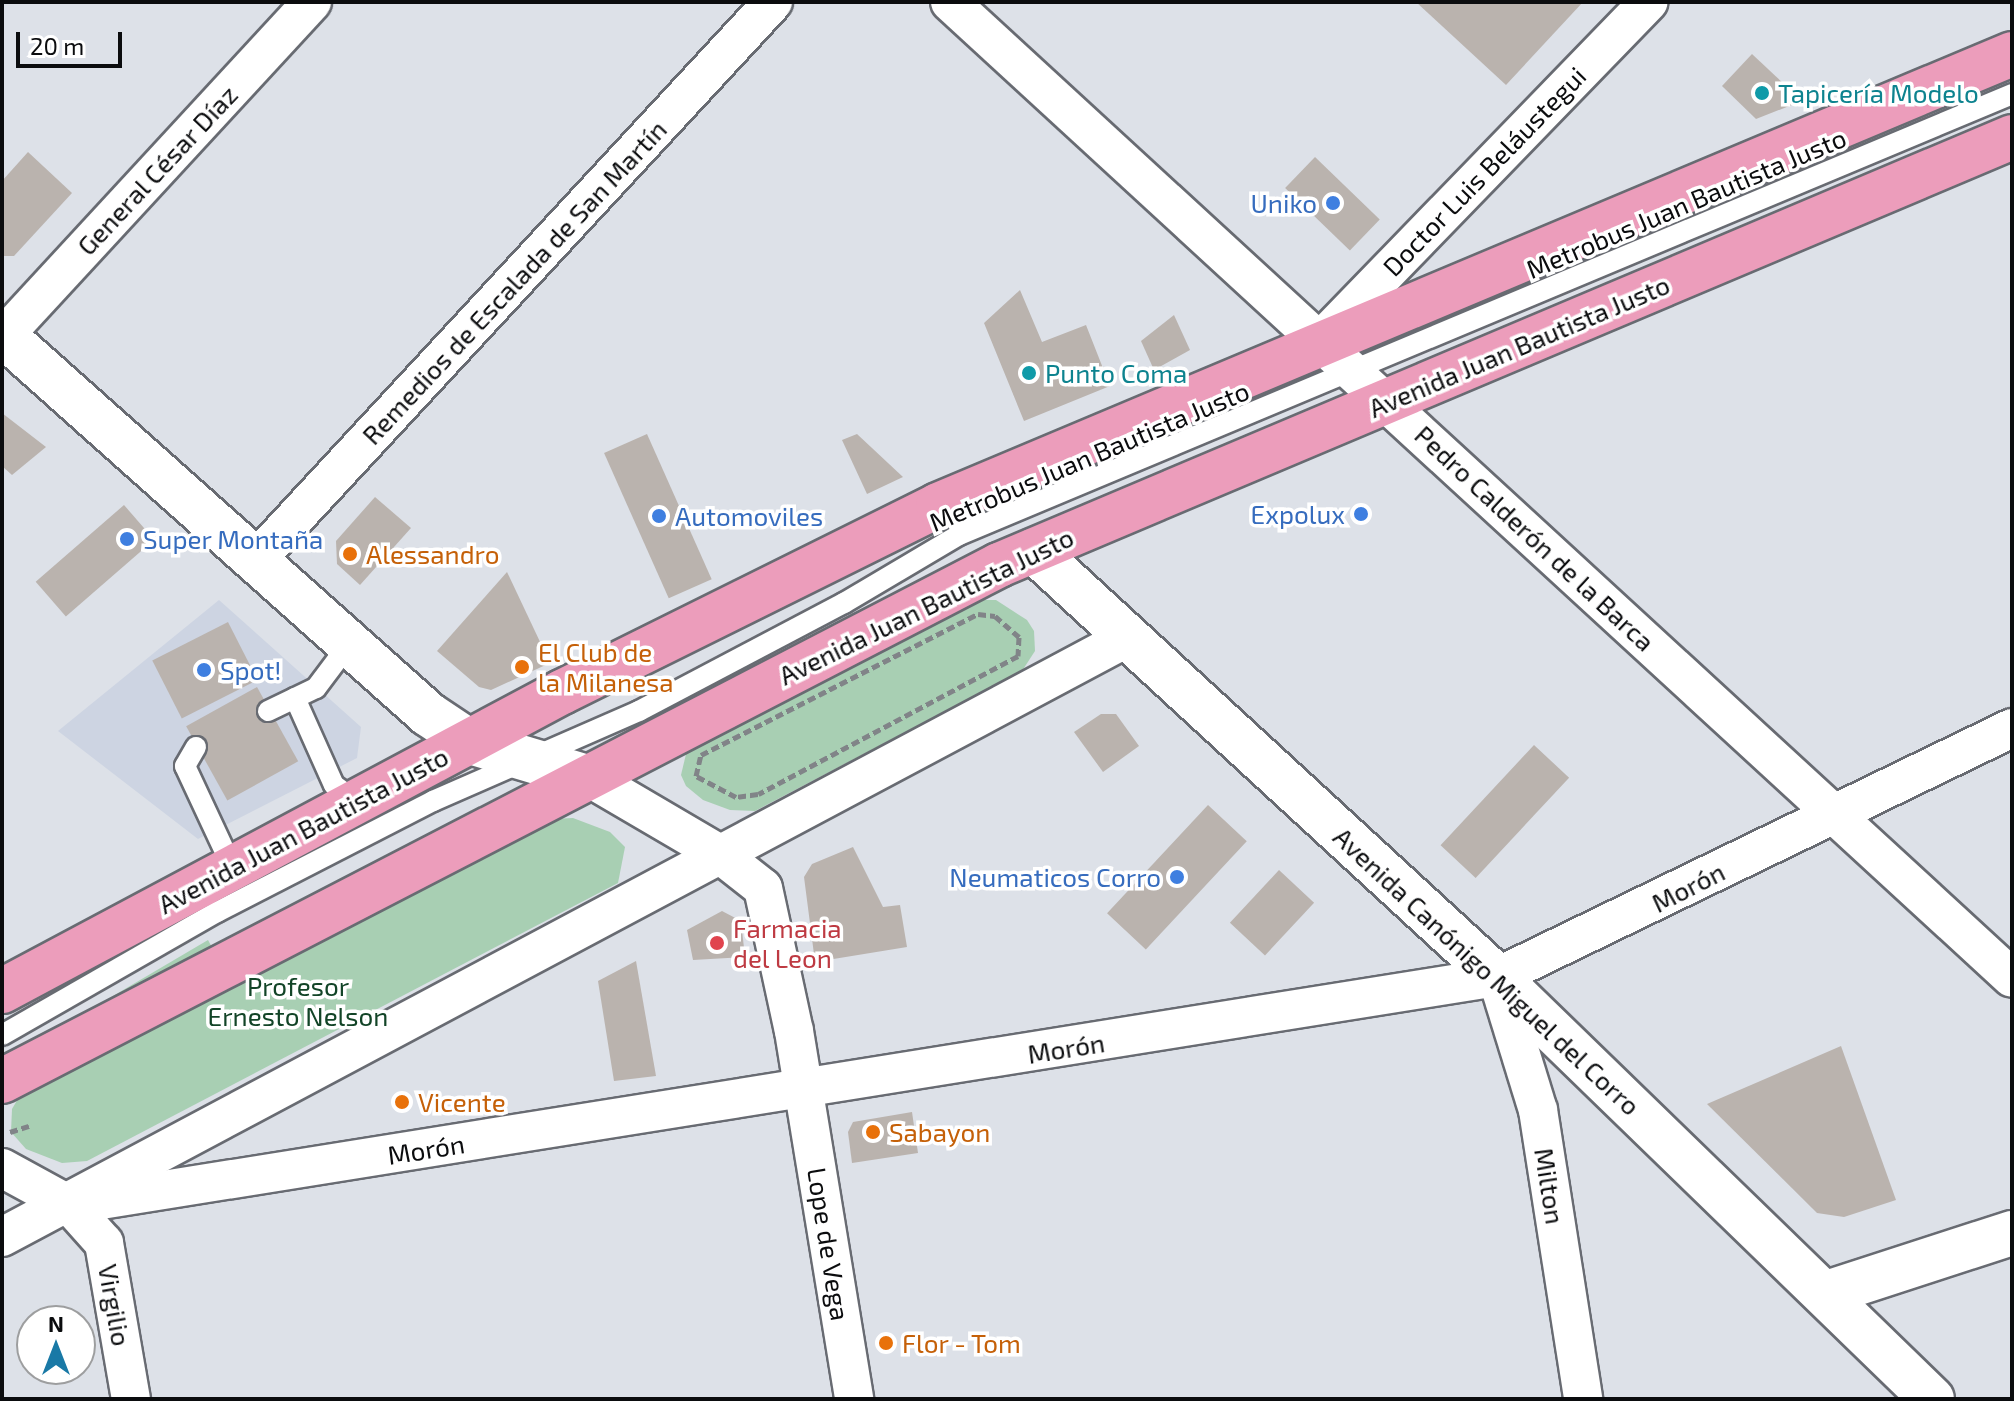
<!DOCTYPE html>
<html>
<head>
<meta charset="utf-8">
<style>
  body { margin:0 }
  #map { position:relative; width:2014px; height:1401px; overflow:hidden; background:#dde1e8; font-family:"Exo 2",sans-serif }
  div>[style] { position:absolute }
  [style*='--x'] { left:calc(var(--x)*1px); top:calc(var(--y)*1px); width:calc(var(--w)*1px); rotate:calc(var(--a)*1deg) }
  .built>* { inset:0; background:#cdd4e2 }
  .green>* { inset:0; background:#a8cfb3 }
  .building>* { inset:0; background:#bab3ae; transform-origin:0 0 }
  .path>* { height:5px; margin-top:-2.5px; transform-origin:0; background:repeating-linear-gradient(90deg,#818488 0 8px,transparent 0 12px) }
  .roads { filter:drop-shadow(2px 0 #686b72) drop-shadow(-2px 0 #686b72) drop-shadow(0 2px #686b72) drop-shadow(0 -2px #686b72) }
  .lane>* { height:20px; margin:-10px; padding:0 10px; transform-origin:10px; border-radius:10px; background:#fff }
  .street>* { height:38px; margin:-19px; padding:0 19px; transform-origin:19px; border-radius:19px; background:#fff }
  .secondary>* { height:44px; margin:-22px; padding:0 22px; transform-origin:22px; border-radius:22px; background:#fff }
  .primary>* { height:44px; margin:-22px; padding:0 22px; transform-origin:22px; border-radius:22px; background:#ec9dbb }
  .dots>* { width:22px; height:22px; translate:-50% -50%; box-sizing:border-box; border:4px solid #fff; border-radius:50% }
  span { translate:-50% -50%; white-space:nowrap; text-align:center; line-height:1.15; -webkit-text-stroke:7px #fff; paint-order:stroke }
  .culture-label { font-size:26px; color:#0d838f }
  .left { translate:0 -50%; text-align:left }
  .street-label { font-size:26px; color:#0b0c0e }
  .shop-label { font-size:26px; color:#366cbe }
  .right { translate:-100% -50%; text-align:right }
  .food-label { font-size:26px; color:#c56008 }
  .health-label { font-size:26px; color:#be3a42 }
  .park-label { font-size:26px; color:#124427 }
  .frame { position:absolute; inset:0; border:4px solid #0b0c0e; pointer-events:none }
  .north { position:absolute; left:16px; top:1305px; width:80px; height:80px; box-sizing:border-box; background:#fff; border:2px solid #9d9e9f; border-radius:50%; rotate:0deg; font-size:22px; font-weight:700; line-height:32px; text-align:center; color:#0b0c0e }
  .north::after { content:''; display:block; margin:auto; width:28px; height:36px; background:#1979a6; clip-path:polygon(50% 0,100% 100%,50% 72%,0 100%) }
  .scale { position:absolute; left:16px; top:32px; width:106px; height:36px; box-sizing:border-box; border:4px solid #0b0c0e; border-top:0; padding-left:10px; font-size:24px; line-height:28px; white-space:nowrap; color:#0b0c0e; -webkit-text-stroke:6px #fff; paint-order:stroke }
</style>
</head>
<body>
<div id="map">
  <div class="built">
    <div style="clip-path:polygon(219px 600px,361px 727px,357px 758px,198px 839px,58px 731px)"></div>
  </div>
  <div class="green">
    <div style="clip-path:polygon(972px 600px,996px 600px,1027px 620px,1034px 631px,1035px 651px,1022px 671px,755px 811px,730px 810px,703px 800px,686px 786px,681px 775px,687px 750px)"></div>
    <div style="clip-path:polygon(573px 818px,610px 832px,625px 847px,618px 883px,87px 1161px,62px 1163px,26px 1149px,11px 1132px,12px 1109px,19px 1097px,551px 819px)"></div>
    <div style="clip-path:polygon(208px 940px,214px 951px,95px 1008px,96px 1006px)"></div>
  </div>
  <div class="building">
    <div style="clip-path:polygon(1416px 2px,1583px 2px,1506px 85px)"></div>
    <div style="clip-path:polygon(1752px 54px,1802px 101px,1756px 119px,1722px 86px)"></div>
    <div style="clip-path:polygon(28px 152px,72px 193px,14px 256px,2px 256px,2px 181px)"></div>
    <div style="left:1315px;top:157px;width:90px;height:43px;rotate:44deg"></div>
    <div style="clip-path:polygon(1020px 290px,1042px 342px,1086px 325px,1110px 386px,1024px 421px,984px 323px)"></div>
    <div style="clip-path:polygon(1174px 315px,1190px 350px,1154px 370px,1141px 341px)"></div>
    <div style="clip-path:polygon(2px 413px,46px 447px,12px 475px,2px 466px)"></div>
    <div style="left:647px;top:434px;width:159px;height:47px;rotate:66deg"></div>
    <div style="clip-path:polygon(857px 434px,903px 477px,867px 494px,842px 440px)"></div>
    <div style="clip-path:polygon(375px 497px,411px 528px,360px 585px,337px 564px,336px 541px)"></div>
    <div style="left:124px;top:505px;width:46px;height:117px;rotate:49deg"></div>
    <div style="clip-path:polygon(507px 572px,550px 663px,491px 690px,479px 687px,437px 651px)"></div>
    <div style="left:228px;top:622px;width:65px;height:85px;rotate:63deg"></div>
    <div style="left:257px;top:687px;width:85px;height:81px;rotate:61deg"></div>
    <div style="clip-path:polygon(1101px 714px,1116px 714px,1139px 746px,1103px 772px,1074px 732px)"></div>
    <div style="left:1534px;top:745px;width:48px;height:137px;rotate:43deg"></div>
    <div style="left:1208px;top:805px;width:53px;height:148px;rotate:43deg"></div>
    <div style="clip-path:polygon(853px 847px,883px 907px,900px 905px,907px 947px,815px 962px,804px 877px,812px 864px)"></div>
    <div style="left:1279px;top:870px;width:48px;height:72px;rotate:43deg"></div>
    <div style="clip-path:polygon(722px 911px,741px 921px,745px 957px,693px 960px,687px 930px)"></div>
    <div style="clip-path:polygon(636px 961px,656px 1076px,614px 1081px,598px 981px)"></div>
    <div style="clip-path:polygon(1841px 1046px,1896px 1200px,1844px 1217px,1817px 1213px,1707px 1104px)"></div>
    <div style="clip-path:polygon(912px 1112px,918px 1153px,852px 1163px,848px 1132px,853px 1122px)"></div>
  </div>
  <div class="path">
    <div style="--x:978;--y:614;--w:17;--a:7"></div>
    <div style="--x:995;--y:616;--w:32;--a:41"></div>
    <div style="--x:1019;--y:637;--w:19;--a:93"></div>
    <div style="--x:1018;--y:656;--w:294;--a:152"></div>
    <div style="--x:758;--y:794;--w:22;--a:172"></div>
    <div style="--x:736;--y:797;--w:45;--a:-152.3"></div>
    <div style="--x:696;--y:776;--w:22;--a:-77"></div>
    <div style="--x:701;--y:755;--w:311;--a:-27"></div>
    <div style="--x:10;--y:1132;--w:20;--a:-18"></div>
  </div>
  <div class="roads">
    <div class="lane">
      <div style="--x:295;--y:698;--w:95;--a:65.9"></div>
      <div style="--x:334;--y:785;--w:27;--a:36"></div>
      <div style="--x:268;--y:711;--w:53;--a:-25.6"></div>
      <div style="--x:316;--y:688;--w:55;--a:-53.1"></div>
      <div style="--x:196;--y:747;--w:22;--a:120"></div>
      <div style="--x:185;--y:766;--w:111;--a:65"></div>
      <div style="--x:2;--y:1035;--w:248;--a:-29.8"></div>
      <div style="--x:217;--y:912;--w:243;--a:-27.2"></div>
      <div style="--x:433;--y:801;--w:225;--a:-23.6"></div>
      <div style="--x:639;--y:711;--w:232;--a:-27.8"></div>
      <div style="--x:844;--y:603;--w:134;--a:-30.6"></div>
      <div style="--x:959;--y:535;--w:1142;--a:-22.72"></div>
    </div>
    <div class="street">
      <div style="--x:950;--y:2;--w:1442;--a:42.58"></div>
      <div style="--x:2;--y:338;--w:457;--a:-47.3"></div>
      <div style="--x:1320;--y:341;--w:472;--a:-45.9"></div>
      <div style="--x:255;--y:561;--w:762;--a:-47.18"></div>
      <div style="--x:590;--y:778;--w:152;--a:30.4"></div>
      <div style="--x:721;--y:855;--w:53;--a:38.2"></div>
      <div style="--x:763;--y:888;--w:146;--a:77.8"></div>
      <div style="--x:794;--y:1031;--w:373;--a:80.7"></div>
      <div style="--x:1497;--y:977;--w:139;--a:72.9"></div>
      <div style="--x:1538;--y:1110;--w:292;--a:81.1"></div>
      <div style="--x:2;--y:1168;--w:77;--a:28.6"></div>
      <div style="--x:70;--y:1205;--w:51;--a:48.2"></div>
      <div style="--x:104;--y:1243;--w:158;--a:80.2"></div>
      <div style="--x:70;--y:1205;--w:1445;--a:-9.08"></div>
      <div style="--x:1497;--y:977;--w:572;--a:-25.8"></div>
      <div style="--x:2;--y:1237;--w:1272;--a:-28.04"></div>
    </div>
    <div class="secondary">
      <div style="--x:2;--y:334;--w:571;--a:41.73"></div>
      <div style="--x:428;--y:714;--w:50;--a:33.7"></div>
      <div style="--x:470;--y:742;--w:125;--a:16.7"></div>
      <div style="--x:1034;--y:551;--w:629;--a:42.62"></div>
      <div style="--x:1497;--y:977;--w:606;--a:44.13"></div>
      <div style="--x:1827;--y:1293;--w:194;--a:-18"></div>
    </div>
    <div class="primary">
      <div style="--x:2;--y:991;--w:635;--a:-28.1"></div>
      <div style="--x:562;--y:692;--w:420;--a:-26.4"></div>
      <div style="--x:938;--y:505;--w:1165;--a:-22.78"></div>
      <div style="--x:2;--y:1081;--w:1123;--a:-27.36"></div>
      <div style="--x:999;--y:565;--w:1100;--a:-22.9"></div>
    </div>
  </div>
  <div class="dots">
    <div style="left:1762px;top:93px;background:#0f9aa8"></div>
    <div style="left:1333px;top:203px;background:#3f7fe0"></div>
    <div style="left:1029px;top:373px;background:#0f9aa8"></div>
    <div style="left:1361px;top:514px;background:#3f7fe0"></div>
    <div style="left:659px;top:516px;background:#3f7fe0"></div>
    <div style="left:127px;top:539px;background:#3f7fe0"></div>
    <div style="left:350px;top:554px;background:#e8710a"></div>
    <div style="left:522px;top:667px;background:#e8710a"></div>
    <div style="left:204px;top:670px;background:#3f7fe0"></div>
    <div style="left:1177px;top:877px;background:#3f7fe0"></div>
    <div style="left:717px;top:943px;background:#e0444e"></div>
    <div style="left:402px;top:1102px;background:#e8710a"></div>
    <div style="left:873px;top:1132px;background:#e8710a"></div>
    <div style="left:886px;top:1343px;background:#e8710a"></div>
  </div>
  <div class="culture-label">
    <span class="left" style="left:1778px;top:93px">Tapicería Modelo</span>
    <span class="left" style="left:1045px;top:373px">Punto Coma</span>
  </div>
  <div class="street-label">
    <span style="left:157px;top:170px;rotate:-47deg">General César Díaz</span>
    <span style="left:1484px;top:171px;rotate:-46deg">Doctor Luis Beláustegui</span>
    <span style="left:1686px;top:203px;rotate:-23deg">Metrobus Juan Bautista Justo</span>
    <span style="left:514px;top:282px;rotate:-47deg">Remedios de Escalada de San Martín</span>
    <span style="left:1519px;top:346px;rotate:-23deg">Avenida Juan Bautista Justo</span>
    <span style="left:1089px;top:456px;rotate:-23deg">Metrobus Juan Bautista Justo</span>
    <span style="left:1535px;top:538px;rotate:43deg">Pedro Calderón de la Barca</span>
    <span style="left:926px;top:606px;rotate:-26deg">Avenida Juan Bautista Justo</span>
    <span style="left:303px;top:830px;rotate:-28deg">Avenida Juan Bautista Justo</span>
    <span style="left:1688px;top:887px;rotate:-27deg">Morón</span>
    <span style="left:1487px;top:971px;rotate:43deg">Avenida Canónigo Miguel del Corro</span>
    <span style="left:1066px;top:1048px;rotate:-9deg">Morón</span>
    <span style="left:426px;top:1149px;rotate:-9deg">Morón</span>
    <span style="left:1550px;top:1186px;rotate:81deg">Milton</span>
    <span style="left:829px;top:1244px;rotate:81deg">Lope de Vega</span>
    <span style="left:115px;top:1305px;rotate:80deg">Virgilio</span>
  </div>
  <div class="shop-label">
    <span class="right" style="left:1317px;top:203px">Uniko</span>
    <span class="right" style="left:1345px;top:514px">Expolux</span>
    <span class="left" style="left:675px;top:516px">Automoviles</span>
    <span class="left" style="left:143px;top:539px">Super Montaña</span>
    <span class="left" style="left:220px;top:670px">Spot!</span>
    <span class="right" style="left:1161px;top:877px">Neumaticos Corro</span>
  </div>
  <div class="food-label">
    <span class="left" style="left:366px;top:554px">Alessandro</span>
    <span class="left" style="left:538px;top:667px">El Club de<br>la Milanesa</span>
    <span class="left" style="left:418px;top:1102px">Vicente</span>
    <span class="left" style="left:889px;top:1132px">Sabayon</span>
    <span class="left" style="left:902px;top:1343px">Flor - Tom</span>
  </div>
  <div class="health-label">
    <span class="left" style="left:733px;top:943px">Farmacia<br>del Leon</span>
  </div>
  <div class="park-label">
    <span style="left:298px;top:1001px">Profesor<br>Ernesto Nelson</span>
  </div>
  <div class="frame"></div>
  <div class="north">N</div>
  <div class="scale">20 m</div>
</div>
</body>
</html>
